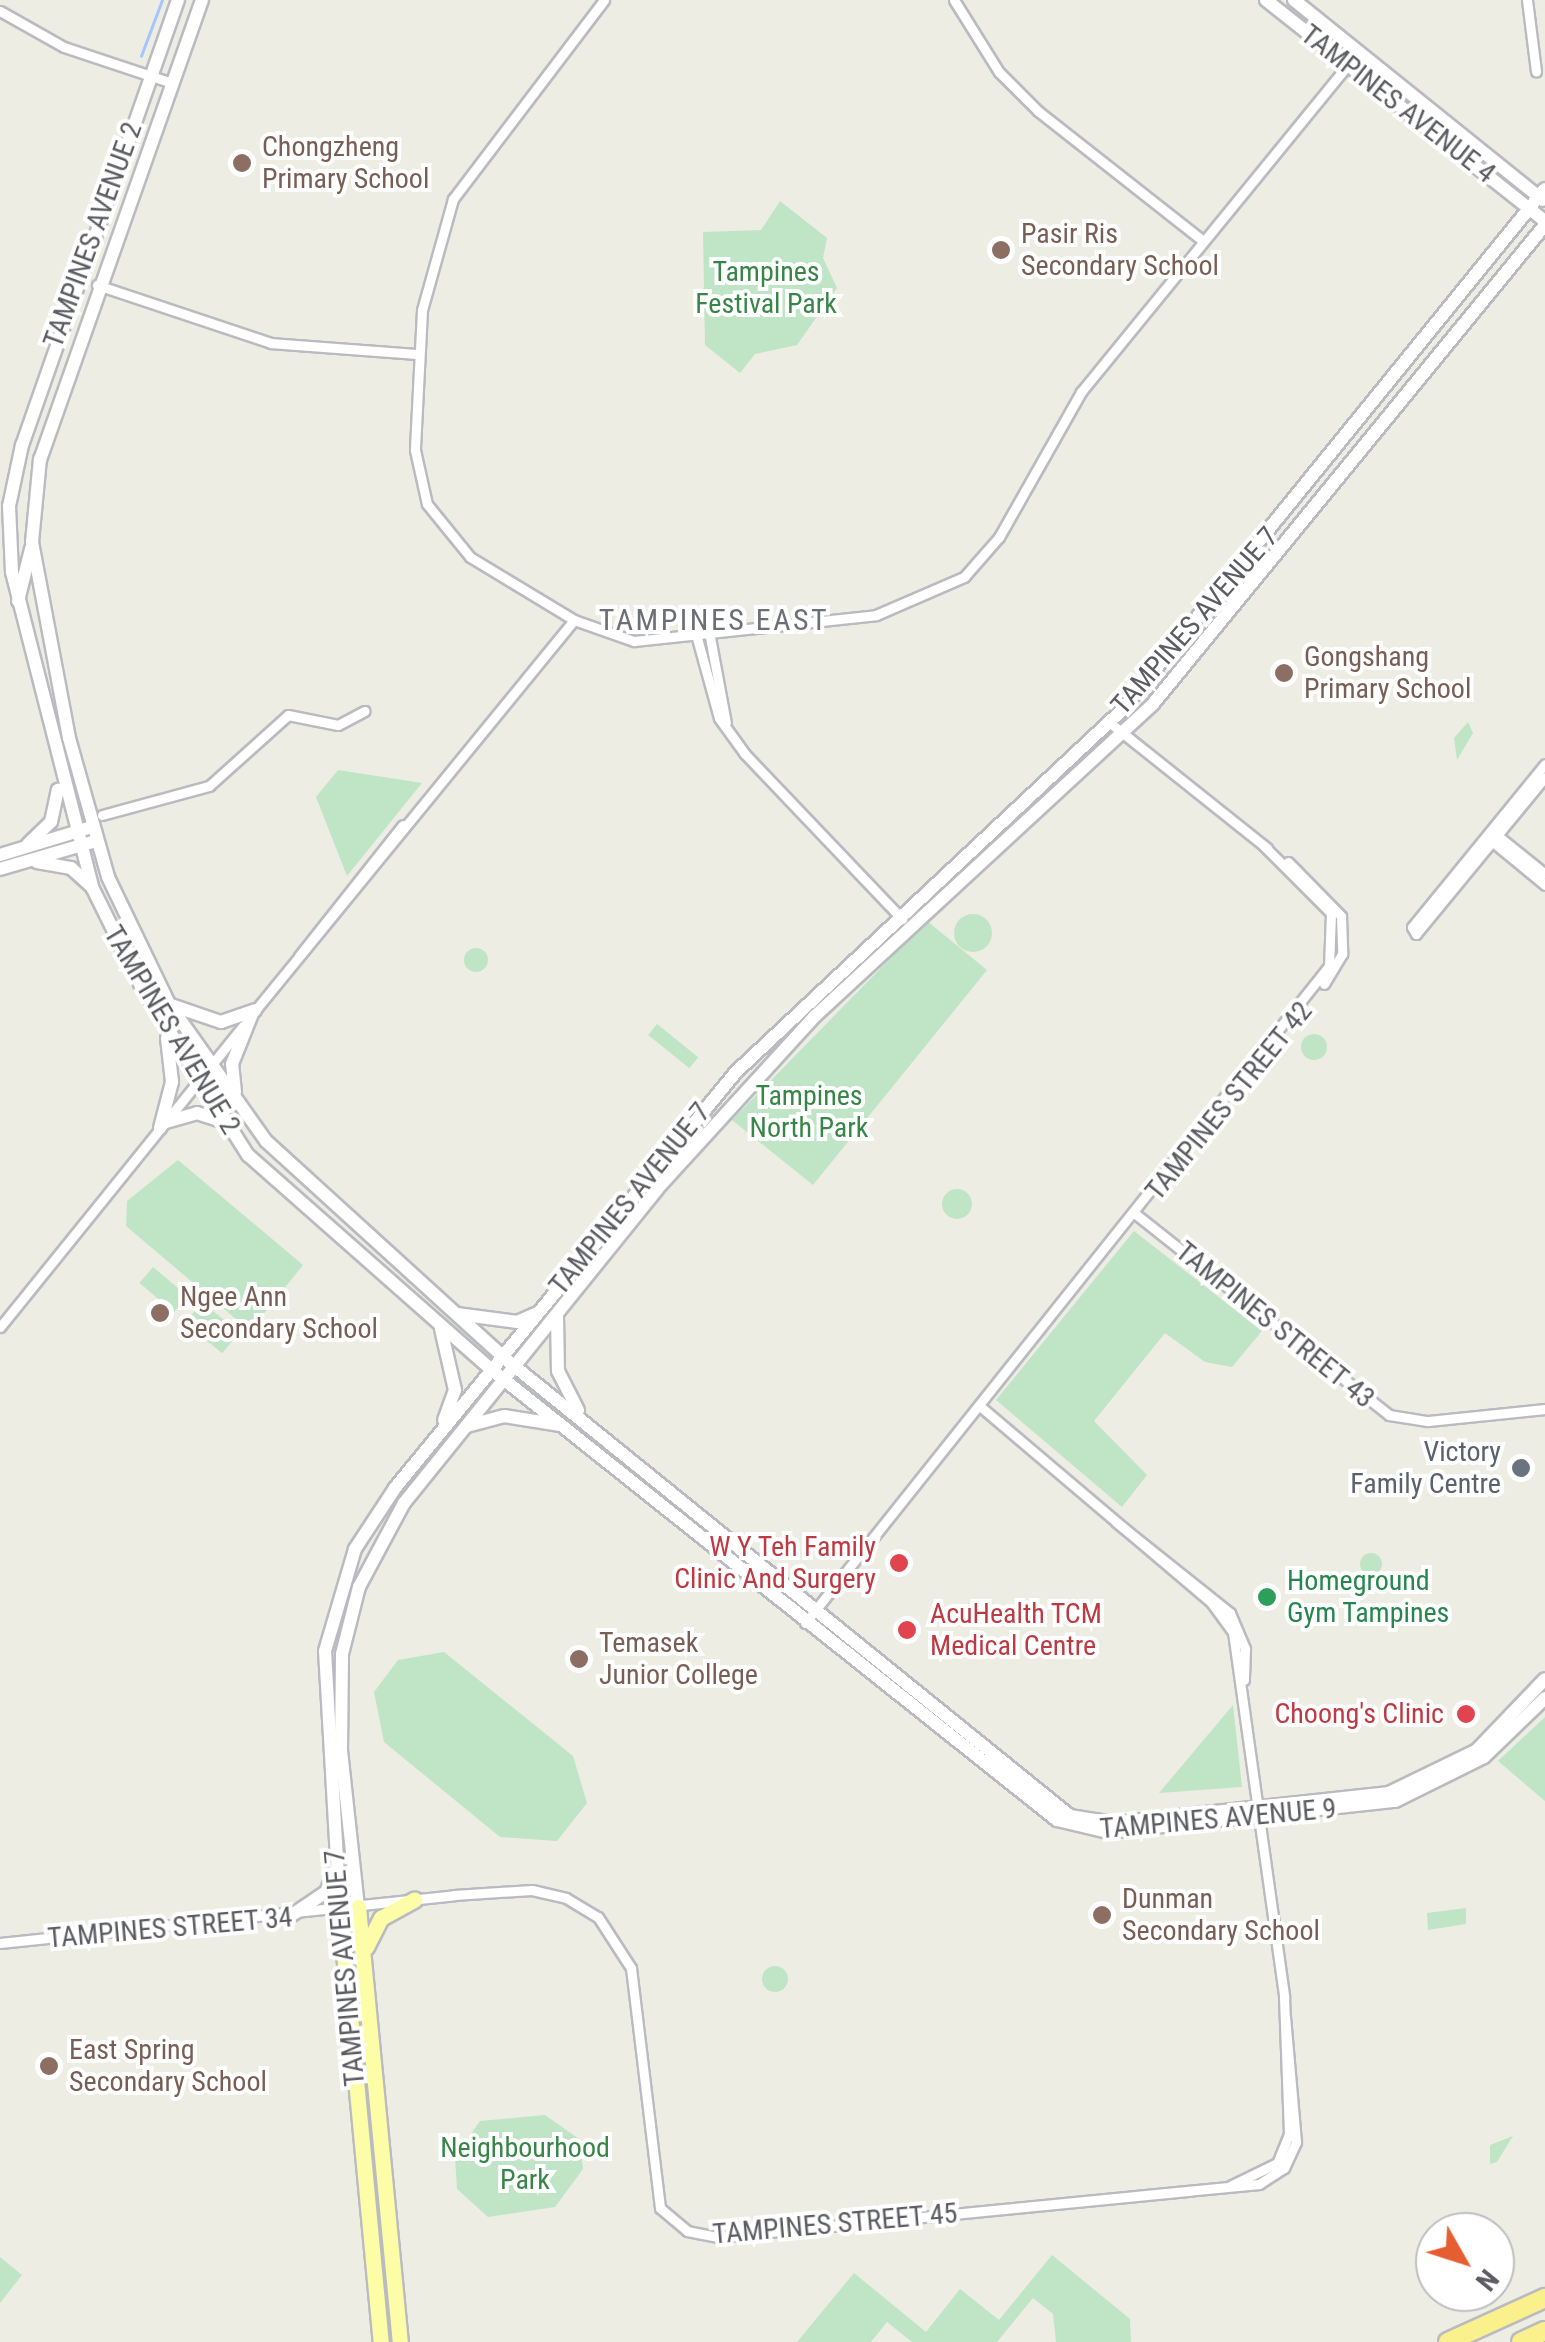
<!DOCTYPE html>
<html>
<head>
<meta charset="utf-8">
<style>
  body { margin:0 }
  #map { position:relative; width:1545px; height:2342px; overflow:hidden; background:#edede3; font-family:"Roboto Condensed",sans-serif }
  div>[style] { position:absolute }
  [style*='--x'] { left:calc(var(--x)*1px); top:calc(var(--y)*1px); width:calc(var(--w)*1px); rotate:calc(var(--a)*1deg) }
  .green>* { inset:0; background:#bfe5c6; transform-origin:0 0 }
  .round { border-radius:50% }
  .stream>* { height:2.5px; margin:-1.25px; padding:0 1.25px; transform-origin:1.25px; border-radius:1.25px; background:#a3c7fd }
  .roads { filter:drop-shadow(2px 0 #babbc1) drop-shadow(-2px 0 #babbc1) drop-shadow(0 2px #babbc1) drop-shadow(0 -2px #babbc1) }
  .street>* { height:9px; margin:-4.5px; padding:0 4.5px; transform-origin:4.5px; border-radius:4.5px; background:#fff }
  .secondary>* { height:12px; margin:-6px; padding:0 6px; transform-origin:6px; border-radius:6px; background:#fff }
  .primary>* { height:15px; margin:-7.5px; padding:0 7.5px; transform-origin:7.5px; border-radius:7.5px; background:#fdfda8 }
  .highway>* { height:18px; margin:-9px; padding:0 9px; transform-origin:9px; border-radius:9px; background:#fbf18c }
  .dots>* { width:28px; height:28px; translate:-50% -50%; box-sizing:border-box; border:5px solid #fff; border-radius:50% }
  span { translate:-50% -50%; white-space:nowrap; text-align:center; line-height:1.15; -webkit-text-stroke:8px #fff; paint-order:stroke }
  .street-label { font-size:28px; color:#5b5d63 }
  .education-label { font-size:28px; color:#785e54 }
  .left { translate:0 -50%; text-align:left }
  .park-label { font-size:28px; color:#378648 }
  .worship-label { font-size:28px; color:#5b616d }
  .right { translate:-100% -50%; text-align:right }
  .health-label { font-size:28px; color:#be3a42 }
  .leisure-label { font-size:28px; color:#27864d }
  .neighbourhood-label { font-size:30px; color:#6c6f75; letter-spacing:2.5px }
  .north { position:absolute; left:1415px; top:2212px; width:100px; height:100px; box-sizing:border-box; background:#fff; border:2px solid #bdbec1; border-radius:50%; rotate:129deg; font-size:28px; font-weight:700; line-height:40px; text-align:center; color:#5b5d63 }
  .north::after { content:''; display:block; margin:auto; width:35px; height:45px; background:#e55d31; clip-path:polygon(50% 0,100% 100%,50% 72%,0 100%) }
</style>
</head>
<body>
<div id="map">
  <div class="green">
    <div style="clip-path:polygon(780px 201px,827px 238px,823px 258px,837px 288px,797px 345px,755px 354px,740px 373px,705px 345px,703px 232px,761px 230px)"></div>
    <div style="clip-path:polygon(1468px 722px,1473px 733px,1457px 760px,1454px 738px)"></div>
    <div style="clip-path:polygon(338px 770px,422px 783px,347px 876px,316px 797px)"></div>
    <div class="round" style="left:954px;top:914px;width:38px;height:38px"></div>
    <div style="clip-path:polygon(927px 921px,987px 970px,813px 1185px,732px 1120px)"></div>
    <div class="round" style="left:464px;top:948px;width:24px;height:24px"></div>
    <div style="left:657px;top:1024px;width:53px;height:14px;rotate:39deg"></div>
    <div class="round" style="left:1301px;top:1034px;width:26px;height:26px"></div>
    <div style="clip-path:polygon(178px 1160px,303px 1265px,250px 1331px,126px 1226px,127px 1201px)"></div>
    <div class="round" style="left:942px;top:1189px;width:30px;height:30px"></div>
    <div style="clip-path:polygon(1134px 1231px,1262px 1331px,1232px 1367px,1205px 1362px,1165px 1333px,1094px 1421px,1147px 1475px,1122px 1507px,996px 1400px)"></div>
    <div style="left:153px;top:1267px;width:45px;height:21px;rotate:40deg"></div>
    <div style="left:202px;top:1302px;width:48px;height:27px;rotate:39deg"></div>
    <div class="round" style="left:1360px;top:1553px;width:22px;height:22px"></div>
    <div style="clip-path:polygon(444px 1652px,573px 1756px,587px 1803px,557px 1841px,500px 1837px,384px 1742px,374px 1692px,398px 1660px)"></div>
    <div style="clip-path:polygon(1233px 1705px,1242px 1787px,1159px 1793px)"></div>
    <div style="clip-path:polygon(1545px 1717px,1545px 1801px,1498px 1761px)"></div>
    <div style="clip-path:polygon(1466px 1908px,1466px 1924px,1428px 1930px,1427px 1913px)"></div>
    <div class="round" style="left:762px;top:1966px;width:26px;height:26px"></div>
    <div style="clip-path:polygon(545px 2115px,579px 2139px,583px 2169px,555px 2207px,488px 2217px,457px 2189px,455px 2157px,480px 2121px)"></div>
    <div style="clip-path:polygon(1513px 2136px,1497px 2162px,1490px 2164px,1490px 2145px)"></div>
    <div style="clip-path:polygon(1052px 2255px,1130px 2319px,1131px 2342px,1056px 2342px,1053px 2314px,1033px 2298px,997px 2342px,912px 2342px,887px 2322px,871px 2342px,797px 2342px,854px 2273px,926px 2332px,960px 2289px,999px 2320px)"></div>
    <div style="clip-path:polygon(0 2257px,22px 2275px,0 2303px)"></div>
  </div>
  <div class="stream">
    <div style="--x:141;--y:56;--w:60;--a:-69.4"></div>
  </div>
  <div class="roads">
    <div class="street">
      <div style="--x:604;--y:0;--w:250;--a:127.2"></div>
      <div style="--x:453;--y:199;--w:115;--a:105.6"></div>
      <div style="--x:422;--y:310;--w:140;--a:92.9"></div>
      <div style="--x:415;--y:450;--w:55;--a:77.5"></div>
      <div style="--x:427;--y:504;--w:68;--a:50.9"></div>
      <div style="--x:470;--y:557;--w:122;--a:31.2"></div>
      <div style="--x:574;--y:620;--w:64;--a:19.3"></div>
      <div style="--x:634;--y:641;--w:243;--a:-6.1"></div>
      <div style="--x:876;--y:615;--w:96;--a:-23.4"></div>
      <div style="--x:964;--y:577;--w:53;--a:-48.8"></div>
      <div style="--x:999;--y:537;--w:167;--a:-60.5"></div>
      <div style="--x:1081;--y:392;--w:426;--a:-50.8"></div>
      <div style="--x:954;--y:0;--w:85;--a:58"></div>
      <div style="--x:999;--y:72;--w:55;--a:45"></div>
      <div style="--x:1038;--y:111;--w:210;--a:38.2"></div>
      <div style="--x:1527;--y:0;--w:72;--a:82.8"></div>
      <div style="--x:0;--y:11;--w:73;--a:29.4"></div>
      <div style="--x:64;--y:47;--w:114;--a:18.4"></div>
      <div style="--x:97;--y:285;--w:183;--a:18.4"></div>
      <div style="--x:271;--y:343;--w:148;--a:4.3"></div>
      <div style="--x:710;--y:637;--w:87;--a:79.5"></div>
      <div style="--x:697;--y:638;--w:83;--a:74.6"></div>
      <div style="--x:719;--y:718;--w:44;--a:54.2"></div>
      <div style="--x:745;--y:754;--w:228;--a:46.4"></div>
      <div style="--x:1109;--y:722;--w:202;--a:38.6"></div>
      <div style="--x:102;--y:815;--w:111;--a:-15.2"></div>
      <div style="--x:209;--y:786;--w:106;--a:-41.9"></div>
      <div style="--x:288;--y:715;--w:51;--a:11.3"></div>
      <div style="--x:338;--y:725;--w:30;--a:-28"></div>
      <div style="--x:1493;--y:832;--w:67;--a:38.9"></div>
      <div style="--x:1488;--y:838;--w:74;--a:39.5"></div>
      <div style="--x:1288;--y:862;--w:76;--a:45.5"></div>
      <div style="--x:1341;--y:916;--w:38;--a:88"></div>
      <div style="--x:1342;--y:954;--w:35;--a:121"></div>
      <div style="--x:1416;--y:934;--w:8;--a:-120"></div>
      <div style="--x:1412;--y:927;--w:210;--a:-50.8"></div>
      <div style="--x:1416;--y:934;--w:203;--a:-50.6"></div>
      <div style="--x:299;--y:956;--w:167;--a:-51.6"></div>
      <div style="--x:253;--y:1013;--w:507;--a:-50.76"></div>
      <div style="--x:1133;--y:1212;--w:327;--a:38.4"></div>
      <div style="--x:1389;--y:1415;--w:39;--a:9"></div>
      <div style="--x:1428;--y:1421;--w:118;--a:-5.9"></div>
      <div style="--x:0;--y:1327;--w:387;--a:-51.1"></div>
      <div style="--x:981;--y:1407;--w:302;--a:40.3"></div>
      <div style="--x:1211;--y:1602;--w:37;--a:54"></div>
      <div style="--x:1233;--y:1632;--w:369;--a:82"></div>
      <div style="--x:1284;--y:1997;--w:137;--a:87.9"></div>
      <div style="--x:1289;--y:2134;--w:31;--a:112"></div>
      <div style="--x:1277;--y:2163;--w:52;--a:153.9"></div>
      <div style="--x:1116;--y:1522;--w:146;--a:38.6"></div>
      <div style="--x:1230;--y:1613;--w:39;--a:67"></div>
      <div style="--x:1245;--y:1649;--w:31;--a:92"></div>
      <div style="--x:805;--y:1623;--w:840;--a:-51.43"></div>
      <div style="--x:1329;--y:966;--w:53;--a:-87.8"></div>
      <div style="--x:1331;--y:913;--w:95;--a:-135"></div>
      <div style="--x:0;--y:1943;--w:457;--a:-6"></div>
      <div style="--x:454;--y:1895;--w:78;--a:-3.7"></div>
      <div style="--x:532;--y:1890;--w:35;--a:13"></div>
      <div style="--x:566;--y:1898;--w:37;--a:31"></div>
      <div style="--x:598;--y:1917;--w:61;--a:57.1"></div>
      <div style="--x:631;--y:1968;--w:242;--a:83.1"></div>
      <div style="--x:660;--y:2208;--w:35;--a:40"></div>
      <div style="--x:687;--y:2231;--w:33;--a:11"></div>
      <div style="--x:719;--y:2237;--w:543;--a:-5.61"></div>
      <div style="--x:1259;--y:2184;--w:30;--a:-33"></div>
      <div style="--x:1284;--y:2168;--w:29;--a:-65"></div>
      <div style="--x:1296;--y:2142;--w:125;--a:-95"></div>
    </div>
    <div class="secondary">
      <div style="--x:178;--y:0;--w:472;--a:109.3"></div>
      <div style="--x:22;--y:445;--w:62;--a:102"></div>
      <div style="--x:9;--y:506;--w:66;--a:87.4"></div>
      <div style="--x:12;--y:572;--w:327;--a:75.7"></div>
      <div style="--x:93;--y:889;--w:108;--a:63.7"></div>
      <div style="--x:141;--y:986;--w:200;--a:57.7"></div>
      <div style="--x:248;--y:1155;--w:325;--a:41.4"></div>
      <div style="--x:492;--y:1370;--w:722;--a:38.54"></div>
      <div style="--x:1057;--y:1820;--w:52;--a:13.2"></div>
      <div style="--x:1108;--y:1832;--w:289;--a:-6.2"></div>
      <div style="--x:1395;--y:1801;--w:99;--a:-26.3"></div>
      <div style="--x:1484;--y:1757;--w:85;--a:-44"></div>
      <div style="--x:202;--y:0;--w:487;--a:109.4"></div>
      <div style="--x:40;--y:459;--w:83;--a:95.5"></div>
      <div style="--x:32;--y:542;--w:199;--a:79.3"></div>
      <div style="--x:69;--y:738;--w:144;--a:74.3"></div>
      <div style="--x:108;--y:877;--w:141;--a:64.3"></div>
      <div style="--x:169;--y:1004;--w:168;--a:54.7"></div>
      <div style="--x:266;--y:1141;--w:321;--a:42.3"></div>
      <div style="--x:503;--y:1357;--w:729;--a:38.99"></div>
      <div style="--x:1070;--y:1816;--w:44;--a:9.2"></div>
      <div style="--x:1113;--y:1823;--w:278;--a:-6.2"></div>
      <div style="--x:1389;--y:1793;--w:98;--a:-26"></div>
      <div style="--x:1477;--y:1750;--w:98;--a:-46.2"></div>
      <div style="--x:1266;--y:0;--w:356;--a:38.4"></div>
      <div style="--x:1294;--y:0;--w:319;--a:38.8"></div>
      <div style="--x:18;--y:601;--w:54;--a:-76"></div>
      <div style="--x:28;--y:844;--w:32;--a:-44"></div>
      <div style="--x:51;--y:822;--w:33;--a:-78"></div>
      <div style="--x:0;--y:855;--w:96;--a:-16.9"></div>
      <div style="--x:37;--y:862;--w:35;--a:10"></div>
      <div style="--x:71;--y:868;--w:25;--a:42"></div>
      <div style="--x:0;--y:869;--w:100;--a:-16.3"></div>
      <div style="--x:171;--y:1005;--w:53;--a:18.8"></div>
      <div style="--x:221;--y:1022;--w:36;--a:-19"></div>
      <div style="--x:235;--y:1092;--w:28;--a:-96"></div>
      <div style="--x:232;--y:1064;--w:54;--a:-68.2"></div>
      <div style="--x:166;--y:1122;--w:32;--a:-16"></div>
      <div style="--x:197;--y:1113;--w:29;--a:18"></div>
      <div style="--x:160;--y:1128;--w:48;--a:-75.4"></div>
      <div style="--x:172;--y:1082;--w:44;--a:-96.5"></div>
      <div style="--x:457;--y:1314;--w:61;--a:7.6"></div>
      <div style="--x:517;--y:1322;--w:20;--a:-24"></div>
      <div style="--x:557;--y:1316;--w:55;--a:89"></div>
      <div style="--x:558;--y:1371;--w:44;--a:62.9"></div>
      <div style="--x:441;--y:1329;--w:63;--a:77.1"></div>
      <div style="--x:455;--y:1390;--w:32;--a:110"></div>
      <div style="--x:467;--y:1426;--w:38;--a:-15"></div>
      <div style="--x:504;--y:1416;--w:57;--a:9.1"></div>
      <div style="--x:358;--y:1907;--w:157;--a:-96.2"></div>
      <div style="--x:341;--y:1751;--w:97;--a:-89.4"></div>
      <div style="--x:342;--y:1654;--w:69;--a:-75.8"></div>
      <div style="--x:359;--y:1587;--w:95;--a:-61.8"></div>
      <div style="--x:404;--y:1503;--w:403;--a:-51.1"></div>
      <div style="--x:657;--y:1189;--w:234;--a:-47.6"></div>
      <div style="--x:815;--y:1016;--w:459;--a:-42.7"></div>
      <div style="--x:1152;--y:705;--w:620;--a:-50.69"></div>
      <div style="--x:340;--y:1911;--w:260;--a:-93.3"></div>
      <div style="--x:325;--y:1651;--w:106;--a:-73.6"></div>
      <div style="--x:355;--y:1549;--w:73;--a:-56.7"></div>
      <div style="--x:395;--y:1488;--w:538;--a:-50.66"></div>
      <div style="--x:736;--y:1072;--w:529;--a:-43.16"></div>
      <div style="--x:1122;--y:710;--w:671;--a:-50.93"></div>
      <div style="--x:289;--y:1917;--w:45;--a:-34"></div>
      <div style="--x:326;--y:1892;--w:23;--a:-67"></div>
    </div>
    <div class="primary">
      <div style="--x:358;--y:1907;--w:437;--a:84.5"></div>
      <div style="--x:340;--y:1911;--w:433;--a:84.6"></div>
      <div style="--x:366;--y:1947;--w:33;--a:-63"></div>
      <div style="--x:381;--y:1918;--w:38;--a:-29"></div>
    </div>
    <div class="highway">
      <div style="--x:1448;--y:2342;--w:107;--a:-24.4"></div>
      <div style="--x:1521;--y:2342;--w:26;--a:-25"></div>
    </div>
  </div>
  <div class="dots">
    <div style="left:242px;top:163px;background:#8d6e63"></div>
    <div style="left:1001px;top:250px;background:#8d6e63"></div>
    <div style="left:1284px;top:673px;background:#8d6e63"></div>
    <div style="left:160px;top:1313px;background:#8d6e63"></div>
    <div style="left:1521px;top:1468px;background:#6b7280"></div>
    <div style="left:899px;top:1563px;background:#e0444e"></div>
    <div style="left:1267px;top:1597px;background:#2e9e5b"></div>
    <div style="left:907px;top:1630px;background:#e0444e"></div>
    <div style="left:579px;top:1659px;background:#8d6e63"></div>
    <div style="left:1466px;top:1714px;background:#e0444e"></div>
    <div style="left:1102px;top:1915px;background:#8d6e63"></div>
    <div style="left:49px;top:2066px;background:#8d6e63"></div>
  </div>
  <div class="street-label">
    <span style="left:1398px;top:104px;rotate:38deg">TAMPINES AVENUE 4</span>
    <span style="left:93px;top:235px;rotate:-70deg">TAMPINES AVENUE 2</span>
    <span style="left:1195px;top:621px;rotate:-49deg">TAMPINES AVENUE 7</span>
    <span style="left:172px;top:1030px;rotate:59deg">TAMPINES AVENUE 2</span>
    <span style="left:1229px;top:1101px;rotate:-51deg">TAMPINES STREET 42</span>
    <span style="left:630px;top:1199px;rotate:-51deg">TAMPINES AVENUE 7</span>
    <span style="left:1275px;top:1325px;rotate:39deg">TAMPINES STREET 43</span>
    <span style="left:1218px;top:1819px;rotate:-5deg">TAMPINES AVENUE 9</span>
    <span style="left:170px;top:1928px;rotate:-5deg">TAMPINES STREET 34</span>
    <span style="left:345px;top:1968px;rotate:-95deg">TAMPINES AVENUE 7</span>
    <span style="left:835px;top:2224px;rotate:-5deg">TAMPINES STREET 45</span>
  </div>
  <div class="education-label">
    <span class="left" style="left:262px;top:163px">Chongzheng<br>Primary School</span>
    <span class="left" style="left:1021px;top:250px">Pasir Ris<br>Secondary School</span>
    <span class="left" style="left:1304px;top:673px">Gongshang<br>Primary School</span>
    <span class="left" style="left:180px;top:1313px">Ngee Ann<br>Secondary School</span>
    <span class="left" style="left:599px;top:1659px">Temasek<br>Junior College</span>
    <span class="left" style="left:1122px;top:1915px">Dunman<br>Secondary School</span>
    <span class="left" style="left:69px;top:2066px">East Spring<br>Secondary School</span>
  </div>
  <div class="park-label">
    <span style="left:766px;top:288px">Tampines<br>Festival Park</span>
    <span style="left:809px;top:1112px">Tampines<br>North Park</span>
    <span style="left:525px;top:2164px">Neighbourhood<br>Park</span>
  </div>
  <div class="worship-label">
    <span class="right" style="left:1501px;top:1468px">Victory<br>Family Centre</span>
  </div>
  <div class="health-label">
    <span class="right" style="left:876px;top:1563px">W Y Teh Family<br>Clinic And Surgery</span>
    <span class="left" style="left:930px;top:1630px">AcuHealth TCM<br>Medical Centre</span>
    <span class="right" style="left:1444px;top:1714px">Choong's Clinic</span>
  </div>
  <div class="leisure-label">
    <span class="left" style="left:1287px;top:1597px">Homeground<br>Gym Tampines</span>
  </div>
  <div class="neighbourhood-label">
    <span style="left:714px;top:620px">TAMPINES EAST</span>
  </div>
  <div class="north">N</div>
</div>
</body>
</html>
